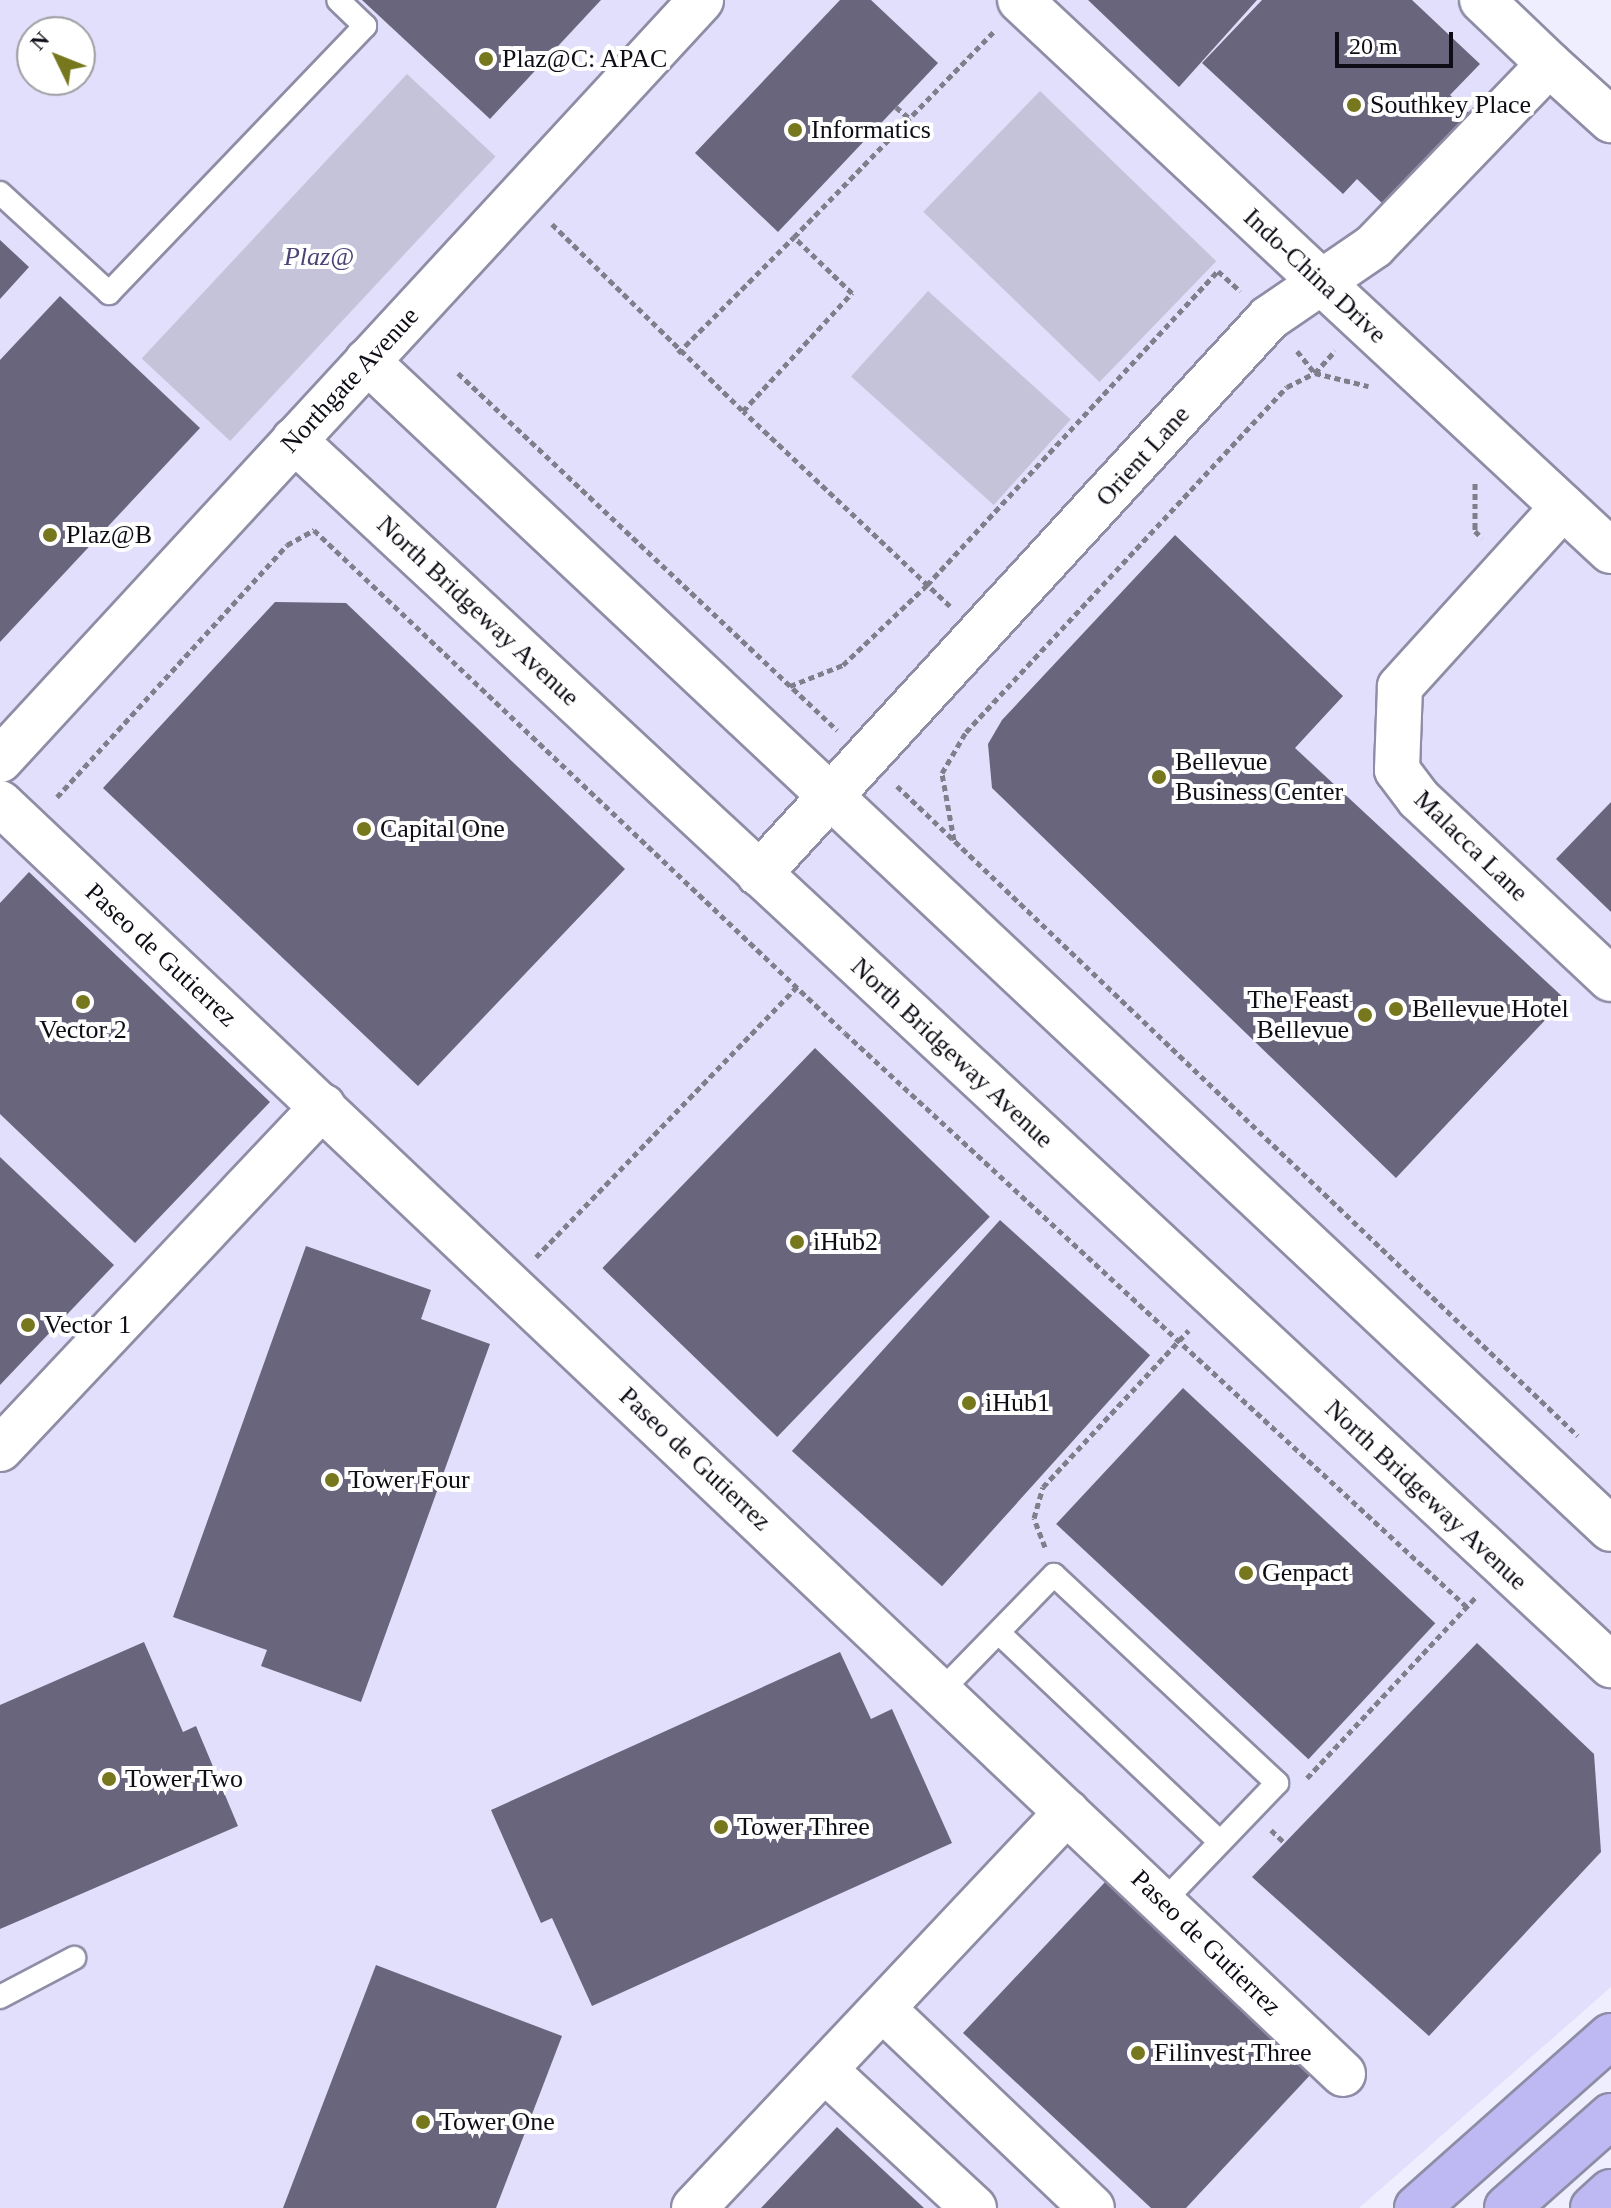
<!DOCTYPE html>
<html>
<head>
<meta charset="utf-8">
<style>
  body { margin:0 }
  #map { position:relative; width:1611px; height:2208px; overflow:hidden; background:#efeefe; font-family:"Times New Roman",serif }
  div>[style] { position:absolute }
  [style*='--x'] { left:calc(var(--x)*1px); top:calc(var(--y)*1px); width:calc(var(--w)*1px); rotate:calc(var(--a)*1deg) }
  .built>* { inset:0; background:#e1dffb }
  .green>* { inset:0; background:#c4c3d9; transform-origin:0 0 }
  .building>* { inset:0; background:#68657d; transform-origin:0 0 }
  .path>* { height:5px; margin-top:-2.5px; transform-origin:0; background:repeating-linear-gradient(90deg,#7f7e8b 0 6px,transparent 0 10px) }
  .roads { filter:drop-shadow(2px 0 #8f8da6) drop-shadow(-2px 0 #8f8da6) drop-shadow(0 2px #8f8da6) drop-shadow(0 -2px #8f8da6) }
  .lane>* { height:22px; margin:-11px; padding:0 11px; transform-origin:11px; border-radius:11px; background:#fff }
  .street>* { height:44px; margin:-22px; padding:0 22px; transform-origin:22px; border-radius:22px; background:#fff }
  .secondary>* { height:44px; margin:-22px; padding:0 22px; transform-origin:22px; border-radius:22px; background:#fff }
  .highway>* { height:44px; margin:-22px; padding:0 22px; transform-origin:22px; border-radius:22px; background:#bfb9f3 }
  .dots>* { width:22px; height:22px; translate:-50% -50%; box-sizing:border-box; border:4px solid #fff; border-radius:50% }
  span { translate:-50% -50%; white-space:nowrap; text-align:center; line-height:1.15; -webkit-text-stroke:8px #fff; paint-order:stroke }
  .poi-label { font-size:26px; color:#0e0d16 }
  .left { translate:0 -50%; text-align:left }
  .right { translate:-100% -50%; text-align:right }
  .park-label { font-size:26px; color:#4b4475; font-style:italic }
  .street-label { font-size:26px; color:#0e0d16 }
  .north { position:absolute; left:16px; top:16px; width:80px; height:80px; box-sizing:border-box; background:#fff; border:2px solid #9f9ea2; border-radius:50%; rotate:313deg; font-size:22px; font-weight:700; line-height:32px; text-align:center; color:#0e0d16 }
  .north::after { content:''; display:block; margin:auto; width:28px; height:36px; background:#77771d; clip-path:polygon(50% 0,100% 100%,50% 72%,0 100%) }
  .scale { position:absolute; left:1335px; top:32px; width:118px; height:36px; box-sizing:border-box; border:4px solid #0e0d16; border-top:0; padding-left:10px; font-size:24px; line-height:28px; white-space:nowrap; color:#0e0d16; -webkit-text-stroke:6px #fff; paint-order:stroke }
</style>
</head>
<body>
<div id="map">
  <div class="built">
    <div style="clip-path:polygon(evenodd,0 0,1455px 0,1611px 145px,1611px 1987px,1359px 2208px,0 2208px,0 0,32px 32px,80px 32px,80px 80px,32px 80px,32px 32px)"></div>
  </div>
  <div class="green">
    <div style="left:407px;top:74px;width:121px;height:389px;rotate:43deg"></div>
    <div style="left:1040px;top:91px;width:245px;height:168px;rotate:44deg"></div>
    <div style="left:928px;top:291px;width:192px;height:115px;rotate:42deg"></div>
  </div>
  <div class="building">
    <div style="clip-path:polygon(362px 0,601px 0,490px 119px)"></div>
    <div style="clip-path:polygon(840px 0,871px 0,938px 63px,778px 232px,695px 153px)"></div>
    <div style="clip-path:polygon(1088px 0,1257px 0,1179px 87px)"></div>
    <div style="clip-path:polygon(1262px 0,1412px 0,1480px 64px,1450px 95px,1470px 114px,1384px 205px,1357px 179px,1343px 194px,1202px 63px)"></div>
    <div style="clip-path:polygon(0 240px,29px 267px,0 299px)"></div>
    <div style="clip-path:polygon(60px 296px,200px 428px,0 642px,0 360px)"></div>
    <div style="clip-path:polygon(1175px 535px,1343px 696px,1295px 748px,1565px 999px,1396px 1178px,992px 788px,988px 744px,1002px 720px)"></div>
    <div style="clip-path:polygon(275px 602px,346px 603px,625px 869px,418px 1086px,103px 788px)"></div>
    <div style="clip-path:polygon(1611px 802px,1611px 912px,1556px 859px)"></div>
    <div style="clip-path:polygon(29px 872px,270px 1102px,135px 1243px,0 1114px,0 903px)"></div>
    <div style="left:815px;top:1048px;width:243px;height:306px;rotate:44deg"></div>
    <div style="clip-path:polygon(0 1157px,114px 1265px,0 1385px)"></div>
    <div style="left:1000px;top:1220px;width:202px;height:311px;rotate:42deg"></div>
    <div style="clip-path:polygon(306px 1246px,431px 1290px,421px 1319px,490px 1344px,361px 1702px,261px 1666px,267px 1650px,173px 1617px)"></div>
    <div style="left:1183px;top:1388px;width:345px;height:186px;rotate:43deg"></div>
    <div style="clip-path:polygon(144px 1642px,183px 1732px,196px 1726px,238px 1826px,0 1929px,0 1705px)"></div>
    <div style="clip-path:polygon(1477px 1643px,1594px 1754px,1601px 1852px,1429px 2036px,1252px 1877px)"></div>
    <div style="clip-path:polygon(840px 1652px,871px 1719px,892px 1709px,952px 1843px,592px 2006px,552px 1918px,541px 1923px,491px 1810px)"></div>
    <div style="clip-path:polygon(1107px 1880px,1313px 2072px,1186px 2208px,1151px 2208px,963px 2033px)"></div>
    <div style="clip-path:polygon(376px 1965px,562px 2036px,496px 2208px,283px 2208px)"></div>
    <div style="clip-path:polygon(837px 2127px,924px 2208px,761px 2208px)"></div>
  </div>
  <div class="path">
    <div style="--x:896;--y:107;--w:16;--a:40"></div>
    <div style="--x:552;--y:224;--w:267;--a:44.4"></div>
    <div style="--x:1297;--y:351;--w:28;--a:51"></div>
    <div style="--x:1315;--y:373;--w:30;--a:-48"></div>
    <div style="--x:678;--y:353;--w:164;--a:-45"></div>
    <div style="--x:458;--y:373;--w:521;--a:43.29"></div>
    <div style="--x:1475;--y:483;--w:48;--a:90"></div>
    <div style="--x:1475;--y:531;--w:10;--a:45"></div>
    <div style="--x:950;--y:606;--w:284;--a:-136.7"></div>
    <div style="--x:743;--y:411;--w:161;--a:-47.3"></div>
    <div style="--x:852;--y:293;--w:81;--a:-136"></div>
    <div style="--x:794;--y:237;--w:287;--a:-45.8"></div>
    <div style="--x:790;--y:686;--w:57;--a:-21.6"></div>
    <div style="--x:843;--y:665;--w:116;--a:-43.6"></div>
    <div style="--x:927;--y:585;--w:428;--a:-47.2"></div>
    <div style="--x:1218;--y:271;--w:30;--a:42"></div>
    <div style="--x:897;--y:786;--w:941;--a:43.67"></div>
    <div style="--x:57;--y:797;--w:341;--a:-47.6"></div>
    <div style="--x:287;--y:545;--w:31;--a:-29"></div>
    <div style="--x:314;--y:530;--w:731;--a:43.45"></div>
    <div style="--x:845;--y:1033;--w:846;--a:42.7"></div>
    <div style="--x:954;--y:840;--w:68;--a:-100.2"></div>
    <div style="--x:942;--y:773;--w:48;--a:-59.7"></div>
    <div style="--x:966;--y:732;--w:471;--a:-47.1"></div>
    <div style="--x:1287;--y:387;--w:31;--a:-27"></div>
    <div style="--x:1315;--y:373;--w:55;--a:13.8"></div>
    <div style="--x:536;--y:1257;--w:376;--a:-46"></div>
    <div style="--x:1045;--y:1547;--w:31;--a:-111"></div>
    <div style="--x:1034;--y:1518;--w:32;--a:-74"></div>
    <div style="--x:1043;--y:1487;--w:214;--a:-47.1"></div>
    <div style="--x:1307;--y:1778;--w:249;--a:-47"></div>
    <div style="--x:1271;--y:1830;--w:19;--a:43"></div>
  </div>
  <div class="roads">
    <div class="lane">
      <div style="--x:0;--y:193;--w:148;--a:42.5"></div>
      <div style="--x:109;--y:293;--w:370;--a:-46.2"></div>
      <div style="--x:365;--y:26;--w:37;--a:-136"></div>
      <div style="--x:999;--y:1633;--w:304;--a:43.4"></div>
      <div style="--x:941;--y:1691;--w:162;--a:-45.8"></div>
      <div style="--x:1054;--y:1575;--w:305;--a:43"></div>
      <div style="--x:1277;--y:1783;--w:163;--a:133.8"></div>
      <div style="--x:0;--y:1997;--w:84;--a:-27.8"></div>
    </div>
    <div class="street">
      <div style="--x:1482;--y:0;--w:93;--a:43.7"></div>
      <div style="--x:1319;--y:280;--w:398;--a:42.9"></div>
      <div style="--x:1563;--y:507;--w:243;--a:132.2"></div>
      <div style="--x:1400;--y:687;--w:83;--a:92.1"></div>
      <div style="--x:1397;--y:770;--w:36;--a:53"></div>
      <div style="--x:1419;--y:799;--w:263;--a:43.2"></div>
      <div style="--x:0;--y:803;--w:1849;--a:43.42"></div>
      <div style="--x:0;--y:1449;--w:471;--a:-46.7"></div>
      <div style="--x:884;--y:2010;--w:287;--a:43.6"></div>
      <div style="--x:828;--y:2073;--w:199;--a:42.8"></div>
      <div style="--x:694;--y:2208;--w:544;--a:-46.71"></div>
    </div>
    <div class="secondary">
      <div style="--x:1020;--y:0;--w:410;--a:43.1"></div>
      <div style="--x:367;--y:361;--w:1706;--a:43.2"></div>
      <div style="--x:294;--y:440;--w:1799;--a:42.93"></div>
      <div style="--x:0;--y:760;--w:1034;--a:-47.31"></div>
      <div style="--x:759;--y:874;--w:754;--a:-47.47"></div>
      <div style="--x:1269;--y:318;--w:127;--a:-34.4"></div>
      <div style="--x:1374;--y:246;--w:252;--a:-46.1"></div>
      <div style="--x:1549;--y:64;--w:84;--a:42.1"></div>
    </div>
    <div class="highway">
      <div style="--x:1417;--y:2208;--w:259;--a:-41.6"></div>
      <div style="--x:1507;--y:2208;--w:139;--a:-41.5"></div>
      <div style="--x:1593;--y:2208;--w:24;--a:-42"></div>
    </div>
  </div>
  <div class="dots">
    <div style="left:486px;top:59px;background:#77771d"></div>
    <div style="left:1354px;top:105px;background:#77771d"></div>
    <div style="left:795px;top:130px;background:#77771d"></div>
    <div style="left:50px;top:535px;background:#77771d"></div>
    <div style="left:1159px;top:777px;background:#77771d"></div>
    <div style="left:364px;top:829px;background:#77771d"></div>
    <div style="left:83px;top:1002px;background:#77771d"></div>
    <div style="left:1396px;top:1009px;background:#77771d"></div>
    <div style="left:1365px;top:1015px;background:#77771d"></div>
    <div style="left:797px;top:1242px;background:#77771d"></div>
    <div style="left:28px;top:1325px;background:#77771d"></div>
    <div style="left:969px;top:1403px;background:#77771d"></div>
    <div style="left:332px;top:1480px;background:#77771d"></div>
    <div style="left:1246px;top:1573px;background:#77771d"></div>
    <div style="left:109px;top:1779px;background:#77771d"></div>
    <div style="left:721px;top:1827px;background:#77771d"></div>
    <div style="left:1138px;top:2053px;background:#77771d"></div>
    <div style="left:423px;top:2122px;background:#77771d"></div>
  </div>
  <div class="poi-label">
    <span class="left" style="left:502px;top:59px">Plaz@C: APAC</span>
    <span class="left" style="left:1370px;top:105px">Southkey Place</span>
    <span class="left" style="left:811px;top:130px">Informatics</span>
    <span class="left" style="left:66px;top:535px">Plaz@B</span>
    <span class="left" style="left:1175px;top:777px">Bellevue<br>Business Center</span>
    <span class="left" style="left:380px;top:829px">Capital One</span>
    <span class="right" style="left:1349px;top:1015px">The Feast<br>Bellevue</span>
    <span class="left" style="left:1412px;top:1009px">Bellevue Hotel</span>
    <span style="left:83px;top:1030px">Vector 2</span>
    <span class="left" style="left:813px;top:1242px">iHub2</span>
    <span class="left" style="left:44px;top:1325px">Vector 1</span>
    <span class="left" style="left:985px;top:1403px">iHub1</span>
    <span class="left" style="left:348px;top:1480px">Tower Four</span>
    <span class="left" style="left:1262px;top:1573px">Genpact</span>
    <span class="left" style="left:125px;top:1779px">Tower Two</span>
    <span class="left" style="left:737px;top:1827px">Tower Three</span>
    <span class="left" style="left:1154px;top:2053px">Filinvest Three</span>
    <span class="left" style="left:439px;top:2122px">Tower One</span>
  </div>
  <div class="park-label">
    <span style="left:319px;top:257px">Plaz@</span>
  </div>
  <div class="street-label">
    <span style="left:1315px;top:276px;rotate:43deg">Indo-China Drive</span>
    <span style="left:350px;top:380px;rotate:-47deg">Northgate Avenue</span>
    <span style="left:1143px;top:456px;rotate:-48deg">Orient Lane</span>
    <span style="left:478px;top:611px;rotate:43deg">North Bridgeway Avenue</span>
    <span style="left:1471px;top:846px;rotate:44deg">Malacca Lane</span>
    <span style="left:161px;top:955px;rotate:43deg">Paseo de Gutierrez</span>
    <span style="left:952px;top:1053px;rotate:43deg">North Bridgeway Avenue</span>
    <span style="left:695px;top:1459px;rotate:43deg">Paseo de Gutierrez</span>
    <span style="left:1426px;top:1495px;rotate:43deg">North Bridgeway Avenue</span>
    <span style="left:1206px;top:1943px;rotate:44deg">Paseo de Gutierrez</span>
  </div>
  <div class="north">N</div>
  <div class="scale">20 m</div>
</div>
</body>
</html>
